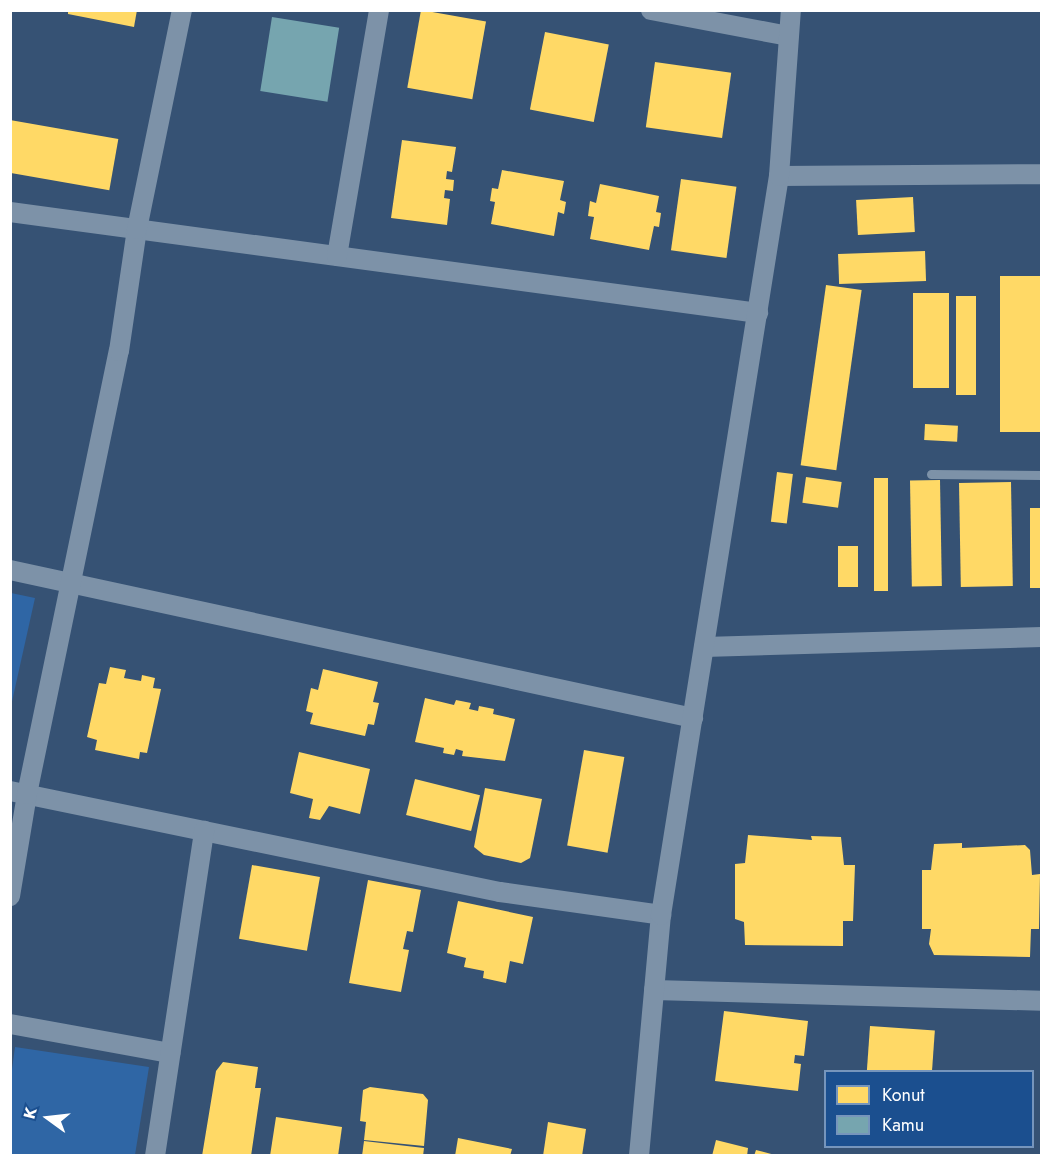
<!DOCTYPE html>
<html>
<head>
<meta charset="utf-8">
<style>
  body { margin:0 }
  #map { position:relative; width:1052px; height:1166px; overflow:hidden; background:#365274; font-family:Jost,sans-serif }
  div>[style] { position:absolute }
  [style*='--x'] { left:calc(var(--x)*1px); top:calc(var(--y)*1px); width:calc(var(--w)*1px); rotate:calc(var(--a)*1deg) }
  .green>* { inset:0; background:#2f66a5 }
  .homes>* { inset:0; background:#ffd966; transform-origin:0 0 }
  .public>* { inset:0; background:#76a5af; transform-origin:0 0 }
  .lane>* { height:9px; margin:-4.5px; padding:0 4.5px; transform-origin:4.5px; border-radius:4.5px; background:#7d92a8 }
  .street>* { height:20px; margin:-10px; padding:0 10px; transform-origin:10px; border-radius:10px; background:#7d92a8 }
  span { translate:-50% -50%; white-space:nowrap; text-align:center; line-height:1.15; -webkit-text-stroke:6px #1b4f8f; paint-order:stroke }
  .frame { position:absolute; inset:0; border:12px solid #fff; pointer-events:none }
  .legend { position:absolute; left:824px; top:1070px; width:210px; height:78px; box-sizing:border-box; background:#1b4f8f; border:2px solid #7695bc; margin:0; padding:8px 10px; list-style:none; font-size:18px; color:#fff }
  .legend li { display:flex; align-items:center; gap:12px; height:30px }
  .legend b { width:30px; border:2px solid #7695bc }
  .north { position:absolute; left:18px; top:1088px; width:60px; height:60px; -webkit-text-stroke:4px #1b4f8f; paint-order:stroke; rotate:285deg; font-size:16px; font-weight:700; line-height:24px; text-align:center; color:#fff }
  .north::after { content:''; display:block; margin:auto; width:21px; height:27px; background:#fff; clip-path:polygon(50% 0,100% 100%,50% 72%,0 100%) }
</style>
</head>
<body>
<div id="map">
  <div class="green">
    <div style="clip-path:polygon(11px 593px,35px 598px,11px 706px,10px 593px)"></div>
    <div style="clip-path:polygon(15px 1047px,149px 1067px,135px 1155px,11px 1155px,11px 1077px)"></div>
  </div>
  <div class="homes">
    <div style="clip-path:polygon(68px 10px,137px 10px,134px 27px,68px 14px)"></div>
    <div style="left:421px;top:10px;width:66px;height:79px;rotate:10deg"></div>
    <div style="left:545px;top:32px;width:65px;height:79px;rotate:11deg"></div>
    <div style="left:655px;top:62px;width:77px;height:66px;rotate:8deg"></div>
    <div style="left:10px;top:120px;width:110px;height:52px;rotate:10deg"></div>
    <div style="clip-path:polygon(402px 140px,456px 147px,452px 172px,447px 171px,446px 179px,454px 180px,453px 191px,445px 190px,444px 198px,450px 199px,447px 225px,391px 218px)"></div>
    <div style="clip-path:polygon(502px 170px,564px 181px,560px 200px,566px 202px,564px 214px,558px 212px,554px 236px,491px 224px,495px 202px,490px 201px,492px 188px,498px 189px)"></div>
    <div style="left:681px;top:179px;width:56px;height:72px;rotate:8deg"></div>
    <div style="clip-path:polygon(600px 184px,659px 196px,656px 212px,661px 213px,659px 227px,654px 226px,649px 250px,590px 239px,594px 217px,588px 216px,590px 201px,596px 203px)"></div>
    <div style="left:913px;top:197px;width:35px;height:57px;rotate:87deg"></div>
    <div style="left:925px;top:251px;width:30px;height:87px;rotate:88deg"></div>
    <div style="left:1000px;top:276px;width:40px;height:156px"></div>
    <div style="left:826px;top:285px;width:36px;height:182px;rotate:8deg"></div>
    <div style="left:913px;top:293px;width:36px;height:95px"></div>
    <div style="left:956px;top:296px;width:20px;height:99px"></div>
    <div style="left:925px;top:424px;width:33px;height:16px;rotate:3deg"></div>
    <div style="left:777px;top:472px;width:16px;height:50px;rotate:7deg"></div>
    <div style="left:806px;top:477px;width:36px;height:26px;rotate:8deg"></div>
    <div style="left:874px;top:478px;width:14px;height:113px"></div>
    <div style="left:940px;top:480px;width:106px;height:30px;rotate:89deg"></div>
    <div style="left:1011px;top:482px;width:104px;height:52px;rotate:89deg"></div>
    <div style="left:1030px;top:508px;width:12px;height:80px"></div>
    <div style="left:838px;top:546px;width:20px;height:41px"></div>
    <div style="clip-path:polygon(110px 667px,126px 670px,124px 678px,141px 681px,142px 675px,155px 678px,153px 688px,161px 689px,147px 753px,140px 752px,139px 759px,95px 750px,97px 740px,87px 737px,99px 683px,106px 684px)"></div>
    <div style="clip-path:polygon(323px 669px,378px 682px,373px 702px,379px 703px,374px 725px,368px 724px,365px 736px,310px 724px,313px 713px,306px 711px,311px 688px,318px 690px)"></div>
    <div style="clip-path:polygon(425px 698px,454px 705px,456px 700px,471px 703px,469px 709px,478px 711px,479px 706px,494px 709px,493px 714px,515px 719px,505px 761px,462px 756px,463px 751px,456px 749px,454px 755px,443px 753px,444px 748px,415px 742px)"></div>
    <div style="left:584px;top:750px;width:41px;height:97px;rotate:10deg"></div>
    <div style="clip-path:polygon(299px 752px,370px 769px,360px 814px,329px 806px,320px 820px,309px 818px,313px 799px,290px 793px)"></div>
    <div style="left:415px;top:779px;width:67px;height:37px;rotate:14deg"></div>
    <div style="clip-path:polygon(485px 788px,542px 799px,530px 858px,521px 863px,484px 855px,474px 847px)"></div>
    <div style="clip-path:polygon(748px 835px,812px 840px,811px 836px,841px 837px,844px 865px,855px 865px,853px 921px,843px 921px,843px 946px,745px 945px,744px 922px,735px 919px,735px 864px,745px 863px)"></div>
    <div style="clip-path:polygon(962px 843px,962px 848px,1025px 845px,1030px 850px,1032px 875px,1040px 874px,1039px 929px,1031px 929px,1030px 957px,934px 955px,929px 944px,931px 929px,922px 929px,922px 870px,931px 870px,934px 844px)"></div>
    <div style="left:252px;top:865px;width:69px;height:75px;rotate:10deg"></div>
    <div style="clip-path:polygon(368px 880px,421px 890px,413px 932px,407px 931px,403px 949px,409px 950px,401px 992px,349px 983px)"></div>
    <div style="clip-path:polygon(458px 901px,533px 917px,523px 964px,510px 961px,506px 983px,483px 978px,484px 971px,464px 967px,466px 958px,447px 953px)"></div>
    <div style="clip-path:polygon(724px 1011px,808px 1021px,804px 1056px,795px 1055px,794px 1063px,801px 1064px,798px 1091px,715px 1081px)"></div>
    <div style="left:870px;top:1026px;width:65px;height:46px;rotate:4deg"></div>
    <div style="clip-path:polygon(223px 1062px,258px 1067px,255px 1088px,261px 1088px,251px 1156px,202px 1156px,216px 1071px)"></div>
    <div style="clip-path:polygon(370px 1087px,423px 1094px,428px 1100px,424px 1146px,364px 1140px,366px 1122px,360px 1121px,363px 1090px)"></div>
    <div style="clip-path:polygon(276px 1117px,342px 1127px,338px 1156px,270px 1156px)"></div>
    <div style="clip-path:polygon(548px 1122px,586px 1129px,582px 1156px,543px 1156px)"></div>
    <div style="clip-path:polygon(458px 1138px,512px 1149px,510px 1156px,455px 1156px)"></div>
    <div style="clip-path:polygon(716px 1140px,748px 1148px,747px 1156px,712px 1156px)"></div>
    <div style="clip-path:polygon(364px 1141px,424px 1148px,423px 1156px,362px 1156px)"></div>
    <div style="clip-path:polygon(756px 1150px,775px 1155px,775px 1156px,754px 1156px)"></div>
  </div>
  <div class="public">
    <div style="left:272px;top:17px;width:68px;height:75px;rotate:9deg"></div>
  </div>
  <div class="lane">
    <div style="--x:931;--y:474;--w:111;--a:0.5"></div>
  </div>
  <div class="street">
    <div style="--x:651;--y:10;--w:140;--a:10.7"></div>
    <div style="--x:779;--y:176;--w:263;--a:-0.4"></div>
    <div style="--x:10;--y:212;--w:755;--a:7.69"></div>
    <div style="--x:337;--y:256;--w:250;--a:-80.3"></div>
    <div style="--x:10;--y:570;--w:699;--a:12.23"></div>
    <div style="--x:704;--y:647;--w:338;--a:-1.7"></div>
    <div style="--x:10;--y:791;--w:500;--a:11.65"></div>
    <div style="--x:500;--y:892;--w:163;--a:8.1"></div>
    <div style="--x:10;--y:896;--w:103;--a:-80.5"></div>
    <div style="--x:27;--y:794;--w:452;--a:-78.3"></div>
    <div style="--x:119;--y:351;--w:123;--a:-81.6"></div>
    <div style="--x:137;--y:229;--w:224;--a:-78.4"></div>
    <div style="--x:654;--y:990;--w:388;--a:1.6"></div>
    <div style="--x:10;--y:1024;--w:163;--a:10.3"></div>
    <div style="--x:155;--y:1156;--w:329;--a:-81.4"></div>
    <div style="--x:639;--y:1156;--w:242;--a:-84.8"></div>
    <div style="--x:661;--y:915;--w:748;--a:-80.93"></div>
    <div style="--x:779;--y:176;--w:166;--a:-85.9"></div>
  </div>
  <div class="frame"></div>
  <ul class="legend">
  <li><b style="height:16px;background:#ffd966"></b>Konut</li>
  <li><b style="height:16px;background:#76a5af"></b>Kamu</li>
  </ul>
  <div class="north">K</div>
</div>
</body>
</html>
